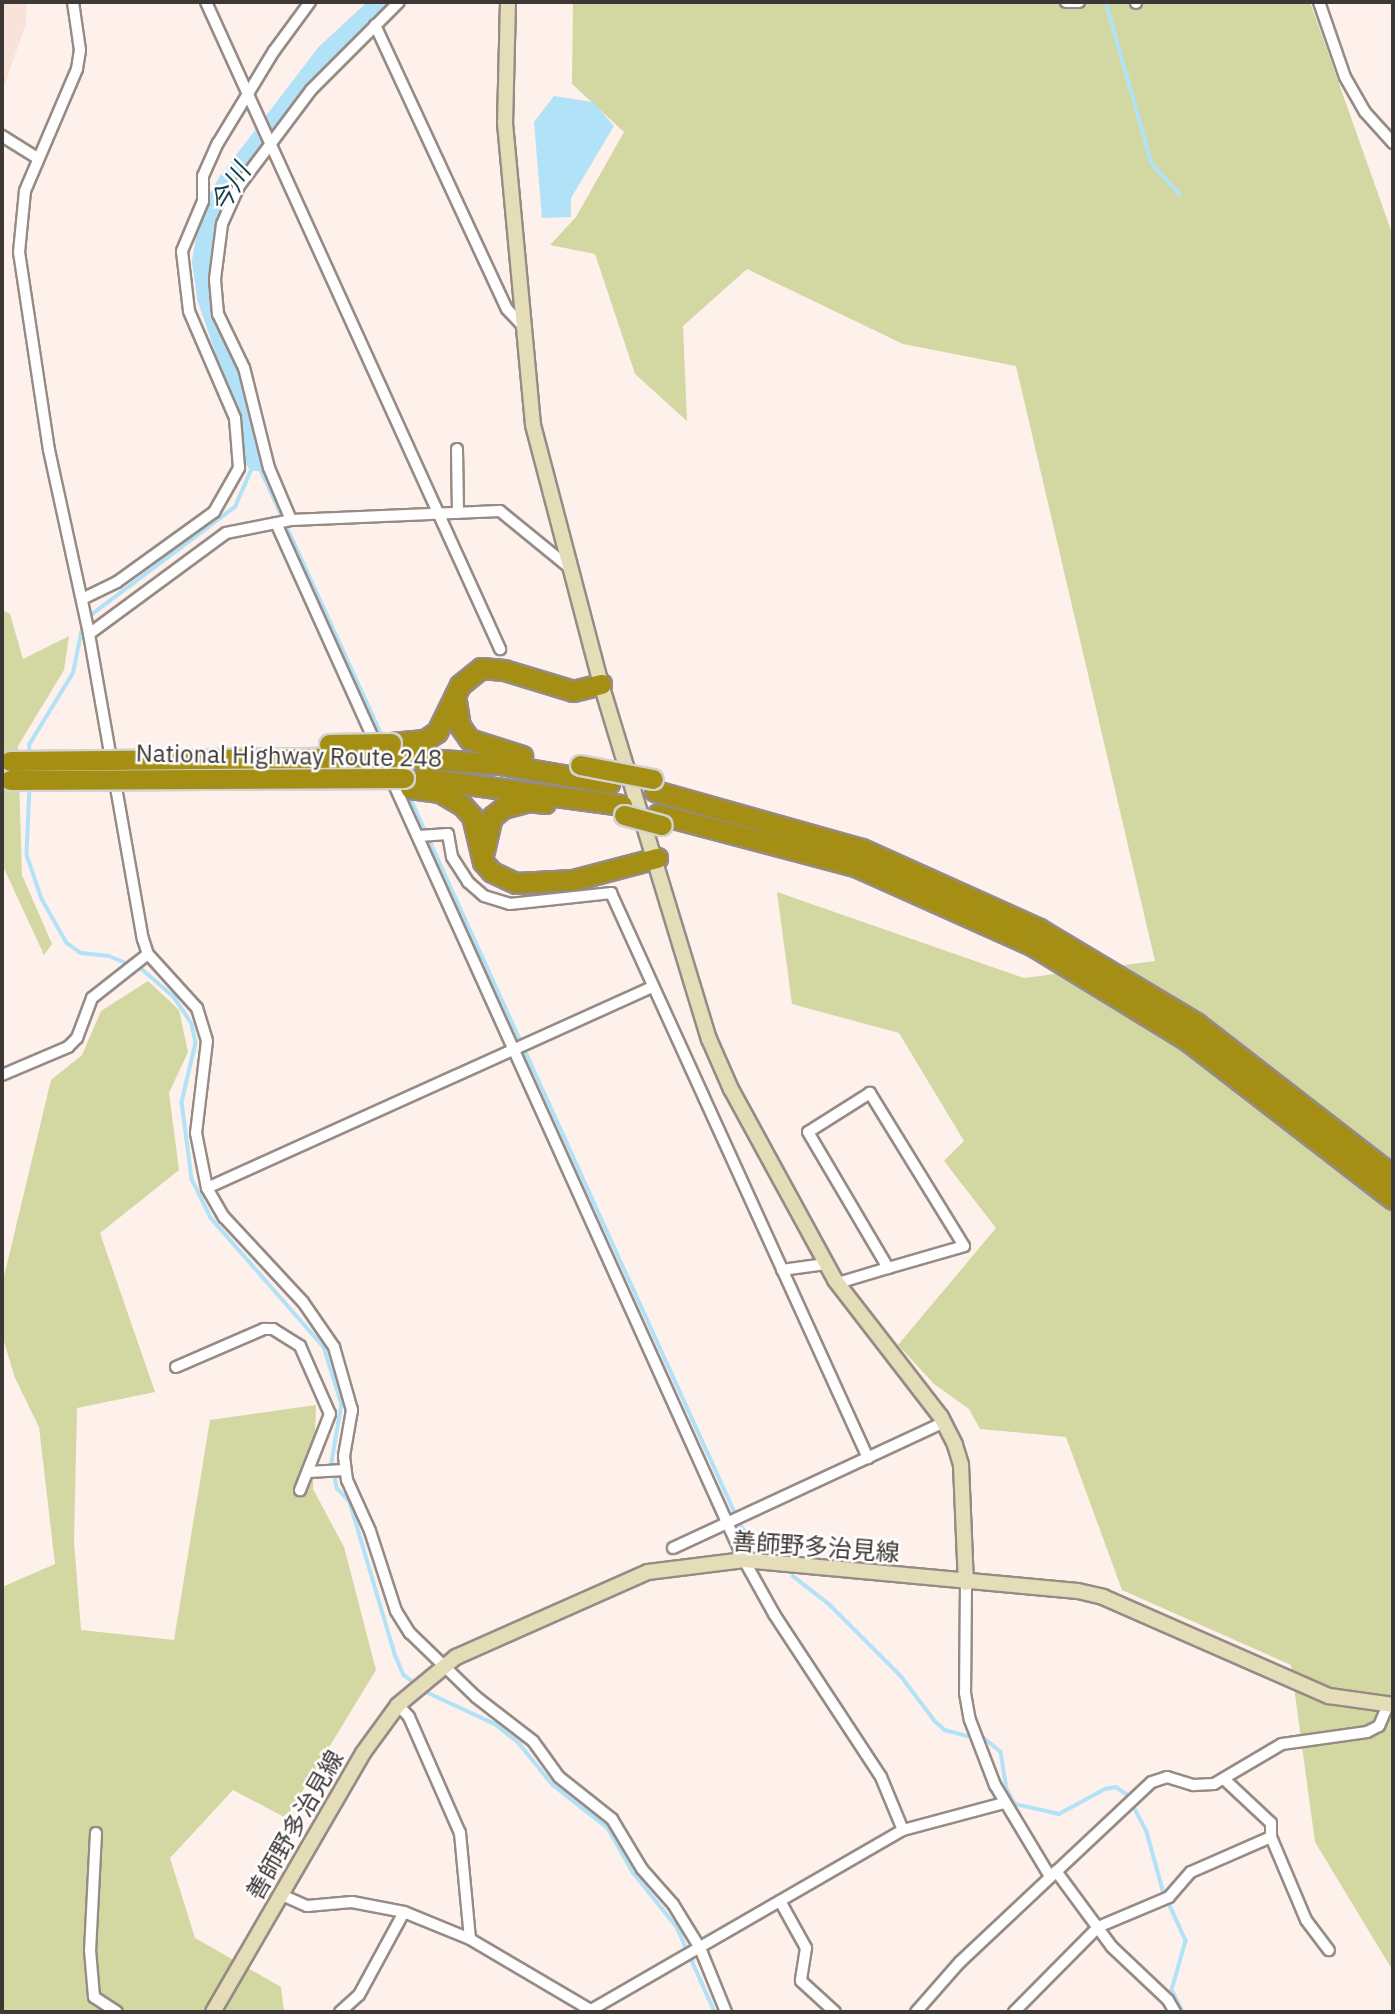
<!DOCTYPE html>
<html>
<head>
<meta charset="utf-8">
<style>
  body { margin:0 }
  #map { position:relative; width:1395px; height:2014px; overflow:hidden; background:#fef0eb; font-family:"IBM Plex Sans","Noto Sans JP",sans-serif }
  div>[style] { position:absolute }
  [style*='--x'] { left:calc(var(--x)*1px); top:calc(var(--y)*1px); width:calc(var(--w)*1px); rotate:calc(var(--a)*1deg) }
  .built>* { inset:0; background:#f8e3da }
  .green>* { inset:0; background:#d3d7a1 }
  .water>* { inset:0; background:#b2e2f8 }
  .stream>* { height:3.5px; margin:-1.75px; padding:0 1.75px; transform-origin:1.75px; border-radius:1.75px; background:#b2e2f8 }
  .river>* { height:23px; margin:-11.5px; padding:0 11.5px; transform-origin:11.5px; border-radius:11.5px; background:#b2e2f8 }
  .roads { filter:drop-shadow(2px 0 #978b86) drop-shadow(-2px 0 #978b86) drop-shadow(0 2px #978b86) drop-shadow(0 -2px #978b86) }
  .street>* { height:10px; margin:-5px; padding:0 5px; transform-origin:5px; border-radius:5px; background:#fff }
  .secondary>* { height:14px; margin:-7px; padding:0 7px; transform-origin:7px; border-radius:7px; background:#e4ddb8 }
  .highway>* { height:19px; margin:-9.5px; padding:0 9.5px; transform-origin:9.5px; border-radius:9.5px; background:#a48e14 }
  .bridges { filter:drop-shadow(2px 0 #d4d3d3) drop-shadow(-2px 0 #d4d3d3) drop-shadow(0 2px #d4d3d3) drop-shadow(0 -2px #d4d3d3) }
  .highway-bridge>* { height:19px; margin:-9.5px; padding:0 9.5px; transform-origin:9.5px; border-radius:9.5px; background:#a48e14 }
  span { translate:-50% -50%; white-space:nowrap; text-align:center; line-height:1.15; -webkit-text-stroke:5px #fff; paint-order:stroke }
  .street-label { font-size:24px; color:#3d3735 }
  .water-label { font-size:26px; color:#193f4e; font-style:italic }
  .frame { position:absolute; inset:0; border:4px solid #3d3735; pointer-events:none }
</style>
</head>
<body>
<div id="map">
  <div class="built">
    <div style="clip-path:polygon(2px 2px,27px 2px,26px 23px,2px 93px)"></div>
  </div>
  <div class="green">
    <div style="clip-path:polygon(573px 2px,1310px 2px,1393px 236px,1393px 1971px,1315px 1842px,1291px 1665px,1122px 1590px,1066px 1437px,980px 1429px,969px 1409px,934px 1384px,898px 1345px,996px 1228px,944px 1161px,964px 1141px,899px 1033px,792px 1004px,777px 892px,1024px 978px,1155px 961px,1016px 366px,903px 344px,747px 269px,683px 326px,687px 421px,635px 374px,595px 254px,550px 245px,576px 217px,624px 132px,572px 84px)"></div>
    <div style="clip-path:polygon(2px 610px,10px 614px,23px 659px,69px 636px,64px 670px,18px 746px,22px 875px,52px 944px,44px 955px,2px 864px)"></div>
    <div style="clip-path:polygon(148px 981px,179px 1010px,188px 1052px,169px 1093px,179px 1170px,100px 1233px,155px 1392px,77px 1408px,74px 1542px,81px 1630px,174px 1640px,210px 1420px,316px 1405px,313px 1489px,344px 1547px,376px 1670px,286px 1818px,233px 1790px,170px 1858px,195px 1938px,281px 1987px,284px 2012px,2px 2012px,2px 1587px,55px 1564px,39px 1427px,15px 1378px,2px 1335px,2px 1285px,51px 1080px,82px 1055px,101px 1011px)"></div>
  </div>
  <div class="water">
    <div style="clip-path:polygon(554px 96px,593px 102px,614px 126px,571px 198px,571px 217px,542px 218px,534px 122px)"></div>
  </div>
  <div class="stream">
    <div style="--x:1106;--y:2;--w:168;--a:74.1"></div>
    <div style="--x:1152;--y:164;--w:41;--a:47"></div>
    <div style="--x:257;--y:461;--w:303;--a:65.5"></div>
    <div style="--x:87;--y:618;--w:185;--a:-36.9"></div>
    <div style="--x:235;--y:507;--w:52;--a:-66.4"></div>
    <div style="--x:30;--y:755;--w:10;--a:-96"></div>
    <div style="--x:29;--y:745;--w:84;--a:-58.6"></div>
    <div style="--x:73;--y:673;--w:50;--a:-78.5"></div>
    <div style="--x:30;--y:788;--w:67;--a:92.6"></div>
    <div style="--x:27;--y:855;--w:46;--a:71.2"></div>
    <div style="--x:42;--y:899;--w:51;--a:60.4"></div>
    <div style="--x:67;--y:943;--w:17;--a:36"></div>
    <div style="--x:81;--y:953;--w:28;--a:6"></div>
    <div style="--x:109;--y:956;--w:35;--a:22"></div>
    <div style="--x:142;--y:969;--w:43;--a:41.2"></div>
    <div style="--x:174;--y:997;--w:32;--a:56"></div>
    <div style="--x:192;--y:1024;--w:19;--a:78"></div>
    <div style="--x:196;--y:1043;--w:61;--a:103.3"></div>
    <div style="--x:182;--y:1102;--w:78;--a:82.6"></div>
    <div style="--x:192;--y:1179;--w:43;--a:64"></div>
    <div style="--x:211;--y:1218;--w:171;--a:48.8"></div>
    <div style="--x:324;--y:1347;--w:60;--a:72.5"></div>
    <div style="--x:342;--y:1404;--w:59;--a:99.8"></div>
    <div style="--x:332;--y:1462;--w:26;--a:79"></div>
    <div style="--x:337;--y:1488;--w:19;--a:47"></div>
    <div style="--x:350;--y:1502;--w:159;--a:73.5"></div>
    <div style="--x:395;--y:1654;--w:23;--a:67"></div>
    <div style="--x:404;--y:1675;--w:16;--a:38"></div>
    <div style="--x:409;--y:795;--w:803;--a:65.57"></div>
    <div style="--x:741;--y:1526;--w:28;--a:51"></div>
    <div style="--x:793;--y:1576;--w:46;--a:37.9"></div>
    <div style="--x:829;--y:1604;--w:102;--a:45"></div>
    <div style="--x:901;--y:1676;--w:56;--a:52.9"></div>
    <div style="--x:935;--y:1721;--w:13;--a:42"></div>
    <div style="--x:945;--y:1730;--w:23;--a:15"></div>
    <div style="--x:422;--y:1690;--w:81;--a:25"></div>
    <div style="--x:495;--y:1724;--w:31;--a:38"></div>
    <div style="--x:519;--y:1743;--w:54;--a:51"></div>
    <div style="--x:553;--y:1785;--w:70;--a:38"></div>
    <div style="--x:608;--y:1828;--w:51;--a:60.4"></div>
    <div style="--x:633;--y:1872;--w:70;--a:51.3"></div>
    <div style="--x:677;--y:1927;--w:93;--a:65.9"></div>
    <div style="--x:983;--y:1737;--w:23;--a:40"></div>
    <div style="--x:1001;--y:1752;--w:37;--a:81"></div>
    <div style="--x:1007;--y:1789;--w:17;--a:62"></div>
    <div style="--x:1015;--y:1804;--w:45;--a:12.8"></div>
    <div style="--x:1059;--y:1814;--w:52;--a:-28.5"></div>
    <div style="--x:1105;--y:1789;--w:11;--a:-10"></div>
    <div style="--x:1116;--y:1787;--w:14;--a:34"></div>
    <div style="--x:1128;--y:1795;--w:42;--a:62.8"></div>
    <div style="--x:1147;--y:1832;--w:60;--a:74.6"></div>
    <div style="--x:1163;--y:1890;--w:56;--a:65.7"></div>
    <div style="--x:1186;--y:1941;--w:51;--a:105.9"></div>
    <div style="--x:1172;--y:1990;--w:25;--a:63"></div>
  </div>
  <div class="river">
    <div style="--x:256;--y:459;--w:35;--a:-98"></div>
    <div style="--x:251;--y:424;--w:135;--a:-108.6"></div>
    <div style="--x:208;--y:296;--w:35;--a:-98"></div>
    <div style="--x:203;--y:261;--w:49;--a:-80.5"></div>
    <div style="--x:211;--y:213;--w:36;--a:-60"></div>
    <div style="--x:229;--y:182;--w:161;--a:-52.6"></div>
    <div style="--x:327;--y:54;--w:76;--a:-42.9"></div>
  </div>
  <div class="roads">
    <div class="street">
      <div style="--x:73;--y:2;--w:49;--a:81.7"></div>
      <div style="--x:80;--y:50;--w:19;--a:99"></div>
      <div style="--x:77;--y:69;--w:133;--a:113.1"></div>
      <div style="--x:25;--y:191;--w:61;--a:95.6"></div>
      <div style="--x:19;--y:252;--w:200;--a:81.4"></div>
      <div style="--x:49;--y:450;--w:188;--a:77.7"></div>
      <div style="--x:89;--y:634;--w:310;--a:80"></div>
      <div style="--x:143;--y:939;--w:16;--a:72"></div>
      <div style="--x:148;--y:954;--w:73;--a:47.8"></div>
      <div style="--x:197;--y:1008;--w:34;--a:73"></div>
      <div style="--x:207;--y:1041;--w:93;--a:96.8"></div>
      <div style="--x:196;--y:1133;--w:56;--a:78.7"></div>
      <div style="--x:207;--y:1188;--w:34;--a:60"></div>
      <div style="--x:224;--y:1217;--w:116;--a:47.1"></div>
      <div style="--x:303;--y:1302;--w:55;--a:55.4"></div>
      <div style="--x:334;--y:1347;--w:66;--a:74.1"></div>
      <div style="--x:352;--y:1410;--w:47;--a:99.9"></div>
      <div style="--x:344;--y:1456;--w:24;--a:83"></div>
      <div style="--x:347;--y:1480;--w:56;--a:65.7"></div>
      <div style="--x:370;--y:1531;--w:84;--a:72"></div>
      <div style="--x:396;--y:1611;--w:26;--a:58"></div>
      <div style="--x:410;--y:1633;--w:92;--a:44.1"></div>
      <div style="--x:476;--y:1697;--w:72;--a:37.7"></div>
      <div style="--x:533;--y:1741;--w:44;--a:54.2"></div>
      <div style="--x:559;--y:1777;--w:68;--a:38.4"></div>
      <div style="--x:612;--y:1819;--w:58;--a:59"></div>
      <div style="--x:642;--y:1869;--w:47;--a:48.5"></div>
      <div style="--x:673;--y:1904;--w:52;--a:58.5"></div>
      <div style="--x:700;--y:1948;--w:69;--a:67.9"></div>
      <div style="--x:206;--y:2;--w:711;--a:65.56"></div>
      <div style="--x:1066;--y:2;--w:13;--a:0"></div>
      <div style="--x:1136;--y:2;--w:1;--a:90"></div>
      <div style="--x:1319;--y:2;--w:79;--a:70.9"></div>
      <div style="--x:1345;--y:77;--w:40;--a:60.3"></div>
      <div style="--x:1365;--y:112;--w:42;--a:47.9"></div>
      <div style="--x:375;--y:25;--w:313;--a:65.1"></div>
      <div style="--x:507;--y:309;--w:21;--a:47"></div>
      <div style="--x:2;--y:136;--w:40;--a:32"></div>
      <div style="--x:457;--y:449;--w:64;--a:89.1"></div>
      <div style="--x:291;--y:520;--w:56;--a:-112.9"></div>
      <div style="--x:269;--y:468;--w:103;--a:-104"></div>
      <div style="--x:244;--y:368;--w:60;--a:-115.7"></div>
      <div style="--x:218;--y:314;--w:35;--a:-95"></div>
      <div style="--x:215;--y:279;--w:55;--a:-82.7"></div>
      <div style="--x:222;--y:224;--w:42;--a:-65.9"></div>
      <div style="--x:239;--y:186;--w:120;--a:-53.1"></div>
      <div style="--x:311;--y:90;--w:124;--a:-45"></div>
      <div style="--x:276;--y:523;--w:1138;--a:65.71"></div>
      <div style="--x:744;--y:1560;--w:62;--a:60.9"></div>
      <div style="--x:774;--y:1614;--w:195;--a:56.7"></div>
      <div style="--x:881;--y:1777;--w:57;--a:67.5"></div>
      <div style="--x:82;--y:599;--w:39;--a:-26"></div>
      <div style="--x:117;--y:582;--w:120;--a:-35.8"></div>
      <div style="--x:214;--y:512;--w:51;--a:-60.4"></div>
      <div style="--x:239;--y:468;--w:50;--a:-94.6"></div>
      <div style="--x:235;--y:418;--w:116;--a:-113.3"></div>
      <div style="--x:189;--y:311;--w:60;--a:-96.7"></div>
      <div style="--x:182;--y:251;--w:54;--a:-67.2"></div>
      <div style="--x:203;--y:201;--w:25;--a:-90"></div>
      <div style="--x:203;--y:176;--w:36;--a:-66"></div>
      <div style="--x:218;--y:143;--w:108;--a:-58.7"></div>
      <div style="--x:274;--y:51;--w:61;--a:-53.7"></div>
      <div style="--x:89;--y:634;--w:170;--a:-36.4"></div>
      <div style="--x:226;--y:533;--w:66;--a:-11.3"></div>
      <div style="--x:291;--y:520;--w:209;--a:-2.5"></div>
      <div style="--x:500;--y:511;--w:92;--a:39.2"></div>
      <div style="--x:419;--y:836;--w:29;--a:-4"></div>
      <div style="--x:448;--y:834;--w:23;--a:80"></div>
      <div style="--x:452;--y:857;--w:30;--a:57"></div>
      <div style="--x:468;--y:882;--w:21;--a:41"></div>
      <div style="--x:484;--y:896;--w:27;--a:17"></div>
      <div style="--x:510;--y:904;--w:102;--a:-6.2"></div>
      <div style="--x:611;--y:893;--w:621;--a:65.54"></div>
      <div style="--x:2;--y:1075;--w:72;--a:-23"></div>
      <div style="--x:68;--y:1047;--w:13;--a:-45"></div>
      <div style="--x:77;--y:1038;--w:43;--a:-69.4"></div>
      <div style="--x:92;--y:998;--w:71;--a:-38.2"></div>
      <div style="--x:207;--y:1188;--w:489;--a:-24.3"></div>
      <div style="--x:782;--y:1270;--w:44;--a:-7.8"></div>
      <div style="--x:838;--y:1283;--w:52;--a:-16.7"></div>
      <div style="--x:888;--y:1268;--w:79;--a:-16.1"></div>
      <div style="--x:964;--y:1246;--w:180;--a:-121.6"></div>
      <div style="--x:870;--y:1093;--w:73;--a:147.8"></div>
      <div style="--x:808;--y:1132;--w:158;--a:59.5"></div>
      <div style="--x:176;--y:1367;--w:96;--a:-23.4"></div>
      <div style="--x:264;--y:1329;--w:9;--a:0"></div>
      <div style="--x:273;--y:1329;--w:32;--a:32"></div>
      <div style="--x:300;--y:1346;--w:74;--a:66.2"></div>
      <div style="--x:330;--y:1414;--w:82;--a:111.5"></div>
      <div style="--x:308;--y:1472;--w:37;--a:-3"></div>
      <div style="--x:673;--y:1548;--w:299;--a:-24.9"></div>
      <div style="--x:966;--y:1583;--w:110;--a:90.5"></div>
      <div style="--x:965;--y:1693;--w:27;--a:80"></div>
      <div style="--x:970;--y:1720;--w:70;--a:69"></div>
      <div style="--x:995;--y:1785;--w:105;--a:59"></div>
      <div style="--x:398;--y:1705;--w:16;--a:47"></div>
      <div style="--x:409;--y:1717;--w:127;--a:66.3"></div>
      <div style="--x:460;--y:1833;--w:106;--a:84.6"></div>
      <div style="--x:96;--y:1833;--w:117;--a:92.9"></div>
      <div style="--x:90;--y:1950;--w:47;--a:85.1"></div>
      <div style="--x:94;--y:1997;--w:27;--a:33"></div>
      <div style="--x:1271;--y:1837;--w:90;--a:67.1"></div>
      <div style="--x:1306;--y:1920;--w:38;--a:53"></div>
      <div style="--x:1056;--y:1871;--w:94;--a:53.6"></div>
      <div style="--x:1112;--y:1947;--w:77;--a:43.4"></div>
      <div style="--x:1168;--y:2000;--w:14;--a:60"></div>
      <div style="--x:282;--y:1895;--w:27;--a:24"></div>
      <div style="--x:307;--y:1906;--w:45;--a:-5.1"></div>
      <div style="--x:352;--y:1902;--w:53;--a:10.9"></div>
      <div style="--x:404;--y:1912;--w:71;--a:22.2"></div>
      <div style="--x:470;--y:1939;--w:144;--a:30.5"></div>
      <div style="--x:780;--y:1901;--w:54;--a:61"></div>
      <div style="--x:806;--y:1948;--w:33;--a:99"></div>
      <div style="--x:801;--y:1981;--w:46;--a:42.4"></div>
      <div style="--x:591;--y:2010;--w:360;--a:-30"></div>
      <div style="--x:903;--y:1830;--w:105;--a:-15"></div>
      <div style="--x:340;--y:2012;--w:25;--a:-42"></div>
      <div style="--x:359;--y:1995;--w:94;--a:-61.5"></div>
      <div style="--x:916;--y:2012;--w:67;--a:-48.7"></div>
      <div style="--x:960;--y:1962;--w:263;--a:-43.2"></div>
      <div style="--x:1152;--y:1782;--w:16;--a:-18"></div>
      <div style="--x:1167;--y:1777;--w:28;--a:17"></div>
      <div style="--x:1194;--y:1785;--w:20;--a:-3"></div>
      <div style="--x:1214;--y:1784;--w:79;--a:-30.5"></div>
      <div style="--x:1282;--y:1744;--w:86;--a:-8"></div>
      <div style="--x:1367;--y:1732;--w:13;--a:-27"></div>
      <div style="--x:1379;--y:1726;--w:23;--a:-67"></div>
      <div style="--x:1014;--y:2012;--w:120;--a:-45.3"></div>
      <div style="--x:1098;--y:1927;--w:77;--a:-22.9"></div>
      <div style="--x:1169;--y:1897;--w:33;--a:-49"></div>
      <div style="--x:1191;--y:1872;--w:87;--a:-23.6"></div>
      <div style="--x:1271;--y:1837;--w:14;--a:-90"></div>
      <div style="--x:1271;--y:1823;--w:64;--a:-136.9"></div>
    </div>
    <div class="secondary">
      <div style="--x:508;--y:2;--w:121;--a:91.4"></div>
      <div style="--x:505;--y:123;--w:303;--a:84.7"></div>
      <div style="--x:533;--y:425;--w:268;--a:75.3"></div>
      <div style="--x:601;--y:684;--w:371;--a:73.1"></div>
      <div style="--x:709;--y:1039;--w:55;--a:66.3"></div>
      <div style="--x:731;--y:1089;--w:217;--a:61.4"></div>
      <div style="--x:835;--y:1280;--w:173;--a:52.3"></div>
      <div style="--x:941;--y:1417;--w:31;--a:63"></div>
      <div style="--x:955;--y:1445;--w:21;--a:73"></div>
      <div style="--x:961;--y:1465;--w:118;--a:87.6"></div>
      <div style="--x:213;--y:2012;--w:299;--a:-59.9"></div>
      <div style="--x:363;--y:1753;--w:59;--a:-53.9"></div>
      <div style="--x:398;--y:1705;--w:75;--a:-39.6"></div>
      <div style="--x:456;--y:1657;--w:210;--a:-23.9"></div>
      <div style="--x:648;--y:1572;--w:97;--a:-7.1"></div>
      <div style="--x:744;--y:1560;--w:335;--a:5.3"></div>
      <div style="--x:1078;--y:1591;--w:26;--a:13"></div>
      <div style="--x:1103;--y:1597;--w:247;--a:23.7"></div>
      <div style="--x:1329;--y:1696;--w:65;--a:8"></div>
    </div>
    <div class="highway">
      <div style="--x:455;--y:695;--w:31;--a:81"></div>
      <div style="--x:460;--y:726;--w:16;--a:55"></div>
      <div style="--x:469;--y:739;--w:56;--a:17.8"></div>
      <div style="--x:391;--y:743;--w:34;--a:-5"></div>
      <div style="--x:425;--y:740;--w:14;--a:-34"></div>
      <div style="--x:437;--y:732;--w:52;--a:-63.9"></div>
      <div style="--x:460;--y:685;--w:27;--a:-39"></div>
      <div style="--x:481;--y:668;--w:23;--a:5"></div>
      <div style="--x:504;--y:670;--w:72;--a:16.9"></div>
      <div style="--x:573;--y:691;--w:29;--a:-14"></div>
      <div style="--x:398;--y:757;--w:101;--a:4"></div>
      <div style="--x:499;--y:764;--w:112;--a:9.8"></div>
      <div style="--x:422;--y:778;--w:202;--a:7.7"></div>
      <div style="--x:410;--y:788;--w:30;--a:8"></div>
      <div style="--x:440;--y:792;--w:26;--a:31"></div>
      <div style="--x:462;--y:805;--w:15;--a:48"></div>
      <div style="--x:472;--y:816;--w:47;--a:76.6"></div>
      <div style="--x:483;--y:862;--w:13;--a:48"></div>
      <div style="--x:492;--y:872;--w:26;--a:25"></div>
      <div style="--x:516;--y:883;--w:57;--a:-3"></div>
      <div style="--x:573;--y:880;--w:87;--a:-14.7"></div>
      <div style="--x:655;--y:791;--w:215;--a:15.7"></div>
      <div style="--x:862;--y:849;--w:194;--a:24.3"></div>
      <div style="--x:1039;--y:929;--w:183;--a:30.9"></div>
      <div style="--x:1196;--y:1023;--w:249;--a:37.8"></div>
      <div style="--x:658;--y:814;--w:204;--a:14.8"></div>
      <div style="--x:855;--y:866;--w:194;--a:24.1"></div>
      <div style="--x:1032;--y:945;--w:182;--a:31.5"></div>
      <div style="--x:1187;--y:1040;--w:260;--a:37.7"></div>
      <div style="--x:484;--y:851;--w:35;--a:-77"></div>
      <div style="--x:492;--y:817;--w:14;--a:-39"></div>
      <div style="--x:503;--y:808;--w:28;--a:-15"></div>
      <div style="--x:530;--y:801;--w:15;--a:8"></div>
    </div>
  </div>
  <div class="bridges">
    <div class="highway-bridge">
      <div style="--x:329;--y:744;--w:62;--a:-0.9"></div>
      <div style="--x:10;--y:761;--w:388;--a:-0.6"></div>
      <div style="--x:580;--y:765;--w:74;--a:10.9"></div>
      <div style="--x:10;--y:780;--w:394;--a:-0.3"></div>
      <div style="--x:624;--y:815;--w:39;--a:15"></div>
    </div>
  </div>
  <div class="street-label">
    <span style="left:289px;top:756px;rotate:1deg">National Highway Route 248</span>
    <span style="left:816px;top:1547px;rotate:4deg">善師野多治見線</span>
    <span style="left:295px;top:1825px;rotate:-60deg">善師野多治見線</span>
  </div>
  <div class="water-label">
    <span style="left:230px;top:188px;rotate:-59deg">今川</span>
  </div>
  <div class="frame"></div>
</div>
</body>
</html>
